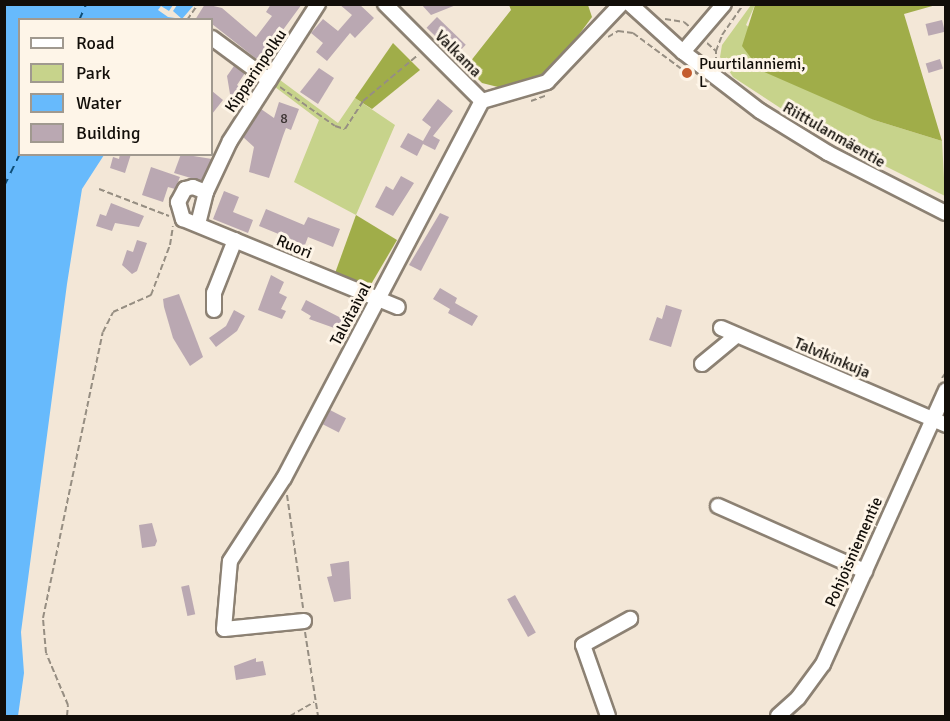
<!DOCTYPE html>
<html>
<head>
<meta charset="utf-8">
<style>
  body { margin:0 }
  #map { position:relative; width:950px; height:721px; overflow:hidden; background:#f3e7d7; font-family:Signika,sans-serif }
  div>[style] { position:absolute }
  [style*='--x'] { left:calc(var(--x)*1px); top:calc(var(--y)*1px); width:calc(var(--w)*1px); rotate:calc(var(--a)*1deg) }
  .green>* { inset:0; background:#c7d38b }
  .forest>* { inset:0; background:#a0ad49 }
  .water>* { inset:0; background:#67bafc }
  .pier>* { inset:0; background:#f3e7d7 }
  .ferry>* { height:1.5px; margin-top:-0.75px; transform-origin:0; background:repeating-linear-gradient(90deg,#0d4d77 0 8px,transparent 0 14px) }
  .building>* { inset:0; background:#baa8b2; transform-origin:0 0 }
  .path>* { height:2px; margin-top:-1px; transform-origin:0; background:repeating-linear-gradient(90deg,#968e82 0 6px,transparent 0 9px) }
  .roads { filter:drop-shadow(2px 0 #8c8173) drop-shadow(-2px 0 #8c8173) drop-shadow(0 2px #8c8173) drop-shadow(0 -2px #8c8173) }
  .minor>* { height:14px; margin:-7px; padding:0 7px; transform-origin:7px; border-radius:7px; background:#fff }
  .dots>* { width:16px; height:16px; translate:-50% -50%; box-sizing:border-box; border:3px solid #fef5e8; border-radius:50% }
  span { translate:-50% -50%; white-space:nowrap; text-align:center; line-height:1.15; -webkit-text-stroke:6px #fef5e8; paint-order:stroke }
  .number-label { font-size:14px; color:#3c3433 }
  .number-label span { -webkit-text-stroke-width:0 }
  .street-label { font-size:16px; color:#120e09 }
  .poi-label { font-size:16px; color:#120e09 }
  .left { translate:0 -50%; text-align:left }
  .frame { position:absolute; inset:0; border:6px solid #120e09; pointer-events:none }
  .legend { position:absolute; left:18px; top:18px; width:195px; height:138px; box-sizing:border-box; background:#fef5e8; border:2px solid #a0998f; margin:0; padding:8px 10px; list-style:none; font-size:18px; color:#120e09 }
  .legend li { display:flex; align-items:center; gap:12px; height:30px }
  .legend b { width:30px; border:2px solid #a0998f }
</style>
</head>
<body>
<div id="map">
  <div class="green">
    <div style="clip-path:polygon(751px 5px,755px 5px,746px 25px,874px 120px,942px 141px,945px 196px,817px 132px,733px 77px,720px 57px,722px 45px)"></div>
    <div style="clip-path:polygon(280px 80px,338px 123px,355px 98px,395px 125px,356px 215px,294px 182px,319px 120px,275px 87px)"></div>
  </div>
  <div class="forest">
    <div style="clip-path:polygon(509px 5px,588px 5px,592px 17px,555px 67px,539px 79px,502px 88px,482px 83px,466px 67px,511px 10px)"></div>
    <div style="clip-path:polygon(755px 5px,936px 5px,904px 14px,942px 141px,874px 120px,760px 70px,742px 46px)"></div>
    <div style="clip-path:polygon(393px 43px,420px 70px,372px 109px,355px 98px)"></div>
    <div style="clip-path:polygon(356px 215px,397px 240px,370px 286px,334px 276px)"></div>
  </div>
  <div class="water">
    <div style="clip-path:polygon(4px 5px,194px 5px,182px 19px,20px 20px,20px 154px,104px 155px,82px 189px,67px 284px,21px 632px,24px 673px,18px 716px,4px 716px)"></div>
  </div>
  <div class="pier">
    <div style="clip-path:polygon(173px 5px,177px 5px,173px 11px,182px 19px,168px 17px,158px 10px,161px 6px,169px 11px)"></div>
  </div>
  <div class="ferry">
    <div style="--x:79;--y:20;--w:17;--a:-66"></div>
    <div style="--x:4;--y:186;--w:37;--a:-64"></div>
  </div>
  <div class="building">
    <div style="clip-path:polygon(205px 4px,222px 8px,256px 37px,272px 16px,266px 12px,271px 4px,302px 4px,280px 34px,285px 38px,267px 67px,212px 24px,212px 20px,195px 20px)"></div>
    <div style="clip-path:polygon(339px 4px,359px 4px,374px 18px,355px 38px,350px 33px,327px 61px,316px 52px,323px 43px,311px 33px,323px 19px,338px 31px,352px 15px)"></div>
    <div style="clip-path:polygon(421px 4px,456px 4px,456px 5px,431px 15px)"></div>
    <div style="left:437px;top:17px;width:40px;height:15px;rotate:44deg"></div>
    <div style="left:942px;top:20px;width:12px;height:17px;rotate:76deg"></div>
    <div style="left:940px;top:59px;width:10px;height:15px;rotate:73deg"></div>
    <div style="clip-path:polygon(234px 66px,245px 73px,237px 85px,249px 95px,243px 104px,230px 94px,227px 76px)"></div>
    <div style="clip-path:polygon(319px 68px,334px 78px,318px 104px,300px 92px)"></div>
    <div style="clip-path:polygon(212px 91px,223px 100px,212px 114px)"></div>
    <div style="clip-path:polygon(438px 99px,453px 111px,433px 136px,440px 140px,435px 150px,423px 144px,417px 156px,400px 147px,408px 133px,423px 141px,431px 127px,422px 120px)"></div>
    <div style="clip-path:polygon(279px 102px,299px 109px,291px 130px,286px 128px,283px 136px,269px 178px,249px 172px,254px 147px,243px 137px,261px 109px,274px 118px)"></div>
    <div style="clip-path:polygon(120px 154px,131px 154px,125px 173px,110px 168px,113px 157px,119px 159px)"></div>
    <div style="clip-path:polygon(181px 154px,212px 159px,201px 181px,174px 173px)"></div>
    <div style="clip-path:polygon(151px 167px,180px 177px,175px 189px,168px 187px,163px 202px,142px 195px)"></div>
    <div style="clip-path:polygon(401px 176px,414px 183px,393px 216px,375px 207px,386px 186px,393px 190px)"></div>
    <div style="clip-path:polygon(224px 191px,239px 197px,233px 212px,253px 220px,248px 233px,213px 219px)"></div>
    <div style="clip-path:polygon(111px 203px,144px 216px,139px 227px,115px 223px,112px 231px,96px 226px,100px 214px,106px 216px)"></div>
    <div style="clip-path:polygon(266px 209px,304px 225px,308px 217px,340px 229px,333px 247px,308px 237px,303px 250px,292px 246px,290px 253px,277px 248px,281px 235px,259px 226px)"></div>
    <div style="clip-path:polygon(440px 213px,449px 217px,421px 271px,409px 265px)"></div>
    <div style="clip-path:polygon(137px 240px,147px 243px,137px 271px,132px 274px,122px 265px,127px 250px,133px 252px)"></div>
    <div style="clip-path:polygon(271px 275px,284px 282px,279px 293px,287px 297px,281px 309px,286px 311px,282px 319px,258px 310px)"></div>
    <div style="clip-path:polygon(440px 288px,457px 298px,455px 303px,478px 316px,472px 326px,448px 313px,450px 309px,433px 299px)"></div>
    <div style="clip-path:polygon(179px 294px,203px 357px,190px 366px,173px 338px,164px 307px,163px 299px)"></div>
    <div style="clip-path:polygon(306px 300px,343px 319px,337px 329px,309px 319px,311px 316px,301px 310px)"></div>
    <div style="clip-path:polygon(666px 305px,682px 310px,671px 347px,649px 340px,657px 317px,662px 319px)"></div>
    <div style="clip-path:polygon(234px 310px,245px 316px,237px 331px,216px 347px,209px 338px,226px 326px)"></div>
    <div style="left:330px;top:410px;width:18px;height:16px;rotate:27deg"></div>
    <div style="clip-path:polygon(152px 523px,157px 541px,155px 546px,142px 548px,139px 525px)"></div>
    <div style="clip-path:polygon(349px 561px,351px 599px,334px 602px,327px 577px,332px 576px,330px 564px)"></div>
    <div style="left:189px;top:585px;width:30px;height:8px;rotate:78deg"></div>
    <div style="left:515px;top:595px;width:43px;height:9px;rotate:61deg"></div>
    <div style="clip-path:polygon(256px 658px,256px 662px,263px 661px,266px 675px,236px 680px,234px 666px)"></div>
  </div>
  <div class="path">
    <div style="--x:665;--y:19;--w:19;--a:9"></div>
    <div style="--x:684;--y:22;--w:8;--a:40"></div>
    <div style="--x:187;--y:20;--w:19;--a:-55"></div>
    <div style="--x:608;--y:37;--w:12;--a:-31"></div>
    <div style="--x:618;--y:31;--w:15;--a:8"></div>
    <div style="--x:633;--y:33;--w:67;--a:36.5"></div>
    <div style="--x:707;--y:43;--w:12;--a:42"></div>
    <div style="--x:716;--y:51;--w:17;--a:-69"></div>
    <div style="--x:722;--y:35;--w:38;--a:-55"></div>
    <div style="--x:716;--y:63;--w:12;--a:-90"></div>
    <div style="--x:280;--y:87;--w:67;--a:35.3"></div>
    <div style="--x:335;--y:126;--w:10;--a:17"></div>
    <div style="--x:345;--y:129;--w:33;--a:-57"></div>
    <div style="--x:363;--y:101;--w:72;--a:-39.9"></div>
    <div style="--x:531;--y:101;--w:15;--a:-20"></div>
    <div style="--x:99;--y:189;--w:75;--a:21.1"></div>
    <div style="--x:942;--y:378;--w:7;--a:-56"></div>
    <div style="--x:287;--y:495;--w:114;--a:81.9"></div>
    <div style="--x:305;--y:632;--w:85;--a:81.2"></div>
    <div style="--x:67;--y:716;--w:11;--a:-85"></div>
    <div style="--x:68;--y:705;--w:56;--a:-112.9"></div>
    <div style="--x:46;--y:653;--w:35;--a:-95"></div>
    <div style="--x:43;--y:618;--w:292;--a:-78.2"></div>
    <div style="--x:103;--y:332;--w:22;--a:-63"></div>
    <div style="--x:113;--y:312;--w:42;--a:-24.1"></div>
    <div style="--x:151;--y:295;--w:53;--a:-69.2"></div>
    <div style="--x:170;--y:245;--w:19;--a:-81"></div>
    <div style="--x:290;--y:716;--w:28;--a:-30"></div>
  </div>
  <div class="roads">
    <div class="minor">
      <div style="--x:385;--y:4;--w:137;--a:45"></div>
      <div style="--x:630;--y:4;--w:72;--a:42.2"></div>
      <div style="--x:683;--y:52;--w:97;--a:37.5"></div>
      <div style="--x:760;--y:111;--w:80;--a:31.7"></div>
      <div style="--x:828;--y:153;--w:132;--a:27"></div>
      <div style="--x:212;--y:38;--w:71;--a:36.4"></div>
      <div style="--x:683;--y:52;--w:63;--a:-49.5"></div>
      <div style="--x:206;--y:192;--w:14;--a:-159"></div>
      <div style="--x:193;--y:187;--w:8;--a:166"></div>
      <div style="--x:185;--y:189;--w:15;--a:118"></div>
      <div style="--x:178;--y:202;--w:18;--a:74"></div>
      <div style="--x:183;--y:219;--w:232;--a:22.3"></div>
      <div style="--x:198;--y:224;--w:33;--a:-76"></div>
      <div style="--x:206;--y:192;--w:56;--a:-64.8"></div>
      <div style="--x:230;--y:141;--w:163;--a:-57.3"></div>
      <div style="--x:214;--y:310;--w:17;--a:-90"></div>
      <div style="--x:214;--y:293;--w:57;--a:-68.4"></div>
      <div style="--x:721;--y:328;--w:245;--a:23.3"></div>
      <div style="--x:702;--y:364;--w:45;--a:-39.6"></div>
      <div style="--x:718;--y:506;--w:161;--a:23.9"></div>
      <div style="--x:304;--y:621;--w:80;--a:174.3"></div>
      <div style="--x:224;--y:629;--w:68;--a:-85"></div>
      <div style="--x:230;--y:561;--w:99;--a:-57"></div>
      <div style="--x:284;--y:478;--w:426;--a:-62.3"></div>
      <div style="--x:482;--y:101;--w:68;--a:-16.3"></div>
      <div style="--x:547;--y:82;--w:108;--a:-46.5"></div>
      <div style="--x:608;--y:716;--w:75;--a:-109.4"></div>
      <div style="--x:583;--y:645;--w:54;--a:-29"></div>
      <div style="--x:778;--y:716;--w:27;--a:-42"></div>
      <div style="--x:798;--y:698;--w:42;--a:-53.7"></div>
      <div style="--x:823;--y:664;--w:300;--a:-65.8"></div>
    </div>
  </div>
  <div class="dots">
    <div style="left:687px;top:73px;background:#c45d2f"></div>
  </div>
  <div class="number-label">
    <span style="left:284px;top:119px">8</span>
  </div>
  <div class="street-label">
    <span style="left:458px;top:54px;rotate:45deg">Valkama</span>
    <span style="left:256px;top:71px;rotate:-56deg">Kipparinpolku</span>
    <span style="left:834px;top:135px;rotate:30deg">Riittulanmäentie</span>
    <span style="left:294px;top:247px;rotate:23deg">Ruori</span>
    <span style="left:351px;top:314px;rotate:-62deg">Talvitaival</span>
    <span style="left:832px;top:358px;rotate:23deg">Talvikinkuja</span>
    <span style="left:854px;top:552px;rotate:-66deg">Pohjoisniementie</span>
  </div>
  <div class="poi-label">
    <span class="left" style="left:699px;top:73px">Puurtilanniemi,<br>L</span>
  </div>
  <div class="frame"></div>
  <ul class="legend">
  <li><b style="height:8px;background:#fff"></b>Road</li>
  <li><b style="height:16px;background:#c7d38b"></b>Park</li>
  <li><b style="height:16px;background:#67bafc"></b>Water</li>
  <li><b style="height:16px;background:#baa8b2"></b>Building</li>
  </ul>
</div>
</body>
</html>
